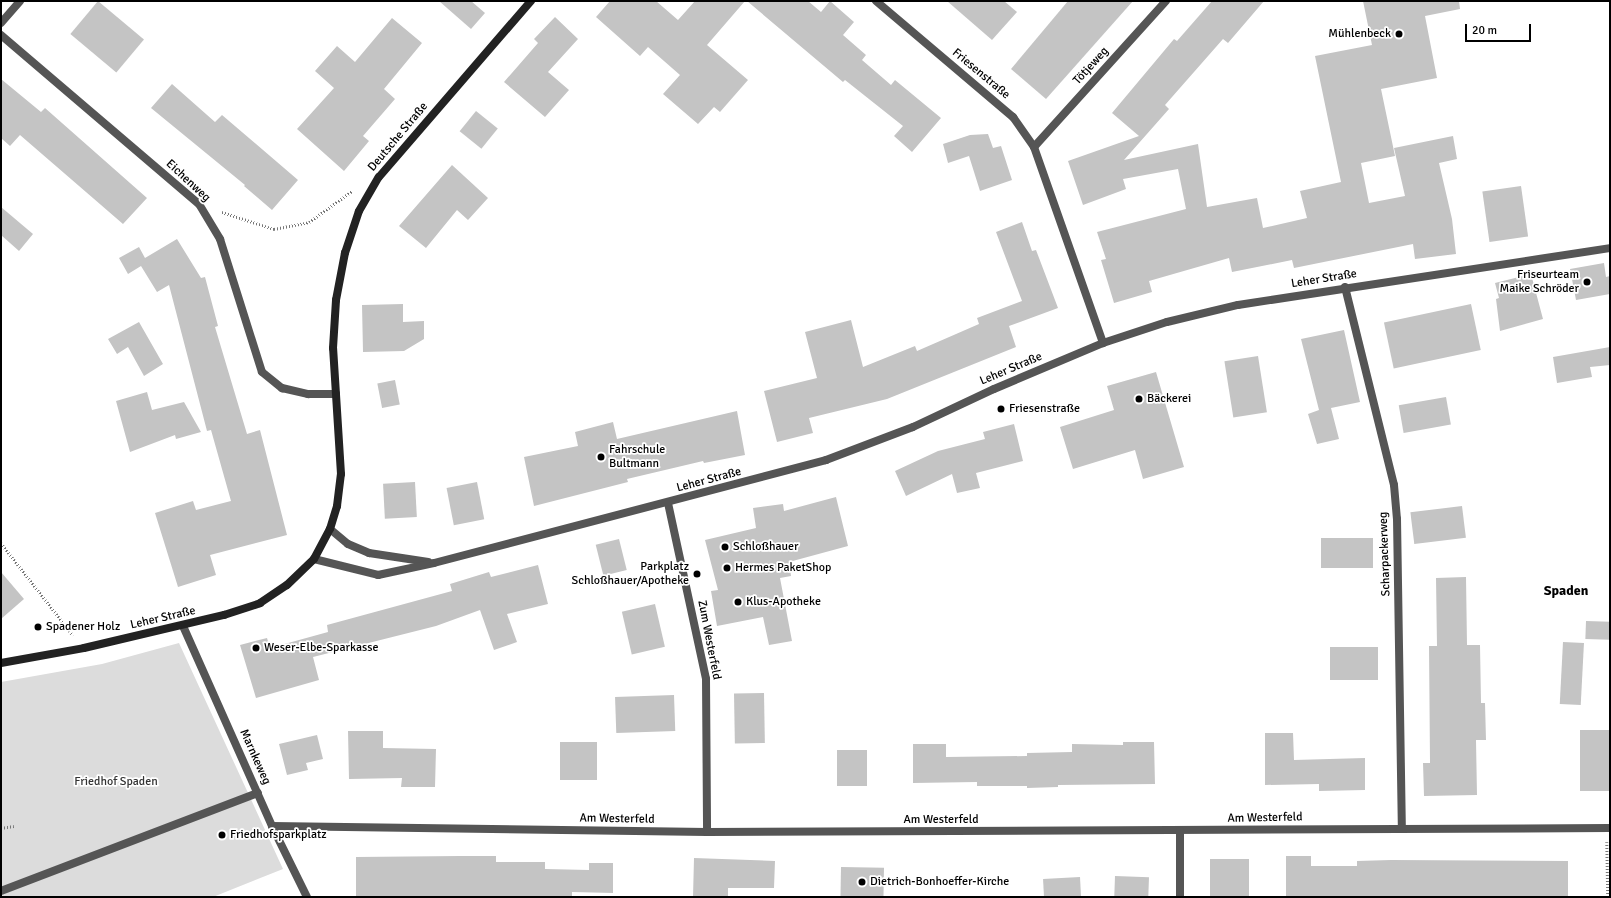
<!DOCTYPE html>
<html>
<head>
<meta charset="utf-8">
<style>
  body { margin:0 }
  #map { position:relative; width:1611px; height:898px; overflow:hidden; background:#fff; font-family:Signika,sans-serif }
  div>[style] { position:absolute }
  [style*='--x'] { left:calc(var(--x)*1px); top:calc(var(--y)*1px); width:calc(var(--w)*1px); rotate:calc(var(--a)*1deg) }
  .green>* { inset:0; background:#dcdcdc }
  .building>* { inset:0; background:#c4c4c4; transform-origin:0 0 }
  .path>* { height:2.5px; margin-top:-1.25px; transform-origin:0; background:repeating-linear-gradient(90deg,#777 0 1px,transparent 0 3px) }
  .lane>* { height:8px; margin:-4px; padding:0 4px; transform-origin:4px; border-radius:4px; background:#555 }
  .street>* { height:8px; margin:-4px; padding:0 4px; transform-origin:4px; border-radius:4px; background:#555 }
  .secondary>* { height:8px; margin:-4px; padding:0 4px; transform-origin:4px; border-radius:4px; background:#222 }
  .dots>* { width:11px; height:11px; translate:-50% -50%; box-sizing:border-box; border:2px solid #fff; border-radius:50% }
  span { translate:-50% -50%; white-space:nowrap; text-align:center; line-height:1.15; -webkit-text-stroke:3.5px #fff; paint-order:stroke }
  .poi-label { font-size:12px; color:#000 }
  .right { translate:-100% -50%; text-align:right }
  .left { translate:0 -50%; text-align:left }
  .street-label { font-size:12px; color:#000 }
  .park-label { font-size:12px; color:#333 }
  .quarter-label { font-size:14px; color:#000; font-weight:700 }
  .frame { position:absolute; inset:0; border:2px solid #000; pointer-events:none }
  .scale { position:absolute; left:1465px; top:24px; width:66px; height:18px; box-sizing:border-box; border:2px solid #000; border-top:0; padding-left:5px; font-size:12px; line-height:14px; white-space:nowrap; color:#000; -webkit-text-stroke:3px #fff; paint-order:stroke }
</style>
</head>
<body>
<div id="map">
  <div class="green">
    <div style="clip-path:polygon(179px 643px,283px 869px,213px 897px,1px 897px,1px 682px,102px 664px)"></div>
  </div>
  <div class="building">
    <div style="left:98px;top:1px;width:60px;height:43px;rotate:40deg"></div>
    <div style="clip-path:polygon(439px 1px,471px 1px,485px 13px,471px 29px)"></div>
    <div style="clip-path:polygon(610px 1px,656px 1px,678px 20px,695px 1px,745px 1px,707px 45px,748px 80px,720px 112px,714px 107px,698px 124px,663px 94px,680px 75px,648px 47px,640px 56px,596px 17px)"></div>
    <div style="clip-path:polygon(747px 1px,808px 1px,821px 12px,830px 1px,854px 22px,843px 35px,866px 55px,862px 60px,891px 85px,895px 80px,941px 118px,912px 152px,894px 136px,903px 126px,845px 80px,843px 82px)"></div>
    <div style="clip-path:polygon(947px 1px,1004px 1px,1017px 12px,992px 40px)"></div>
    <div style="clip-path:polygon(1068px 1px,1133px 1px,1046px 99px,1011px 69px)"></div>
    <div style="clip-path:polygon(1212px 1px,1264px 1px,1228px 43px,1223px 39px,1165px 105px,1169px 109px,1124px 160px,1198px 144px,1207px 207px,1257px 198px,1263px 228px,1307px 218px,1300px 191px,1341px 182px,1315px 56px,1372px 45px,1363px 1px,1459px 1px,1460px 9px,1425px 16px,1437px 78px,1381px 89px,1395px 156px,1361px 163px,1369px 203px,1405px 196px,1394px 148px,1453px 136px,1457px 159px,1439px 163px,1452px 219px,1456px 254px,1415px 259px,1413px 244px,1294px 268px,1292px 260px,1232px 272px,1229px 258px,1149px 281px,1152px 292px,1114px 303px,1101px 260px,1106px 259px,1097px 232px,1186px 209px,1178px 169px,1123px 179px,1126px 189px,1083px 205px,1068px 161px,1139px 136px,1112px 113px,1174px 39px,1177px 41px)"></div>
    <div style="clip-path:polygon(555px 17px,578px 39px,548px 72px,569px 90px,545px 117px,504px 82px,538px 43px,534px 39px)"></div>
    <div style="clip-path:polygon(392px 18px,422px 43px,384px 89px,395px 99px,363px 136px,369px 141px,344px 171px,297px 129px,334px 88px,315px 71px,337px 46px,355px 62px)"></div>
    <div style="clip-path:polygon(1px 79px,41px 112px,45px 108px,147px 198px,123px 224px,20px 135px,10px 146px,1px 138px)"></div>
    <div style="clip-path:polygon(172px 84px,215px 122px,222px 115px,298px 180px,272px 210px,244px 186px,245px 185px,151px 108px)"></div>
    <div style="left:476px;top:111px;width:28px;height:26px;rotate:39deg"></div>
    <div style="clip-path:polygon(988px 134px,993px 148px,1001px 146px,1012px 180px,980px 191px,969px 156px,948px 163px,943px 144px,970px 135px)"></div>
    <div style="clip-path:polygon(452px 165px,488px 198px,468px 220px,457px 210px,426px 248px,399px 226px)"></div>
    <div style="left:1521px;top:186px;width:51px;height:39px;rotate:82deg"></div>
    <div style="clip-path:polygon(1px 207px,33px 234px,19px 251px,1px 235px)"></div>
    <div style="clip-path:polygon(1022px 222px,1032px 251px,1036px 250px,1058px 308px,1009px 326px,1016px 347px,887px 399px,809px 418px,813px 433px,777px 442px,764px 391px,817px 378px,805px 332px,851px 320px,863px 367px,915px 346px,917px 351px,979px 324px,977px 318px,1022px 301px,996px 232px)"></div>
    <div style="clip-path:polygon(177px 239px,201px 278px,205px 277px,218px 326px,215px 327px,247px 434px,260px 430px,287px 535px,210px 555px,216px 575px,178px 587px,155px 513px,193px 501px,196px 510px,231px 501px,211px 430px,207px 431px,169px 285px,157px 292px,141px 266px,128px 274px,119px 258px,139px 247px,145px 258px)"></div>
    <div style="clip-path:polygon(1604px 263px,1606px 277px,1610px 276px,1610px 294px,1576px 300px,1570px 269px)"></div>
    <div style="clip-path:polygon(1531px 274px,1543px 319px,1500px 331px,1496px 299px,1499px 298px,1495px 283px)"></div>
    <div style="clip-path:polygon(403px 304px,403px 322px,424px 321px,424px 339px,404px 351px,363px 352px,362px 305px)"></div>
    <div style="left:1471px;top:304px;width:47px;height:89px;rotate:78deg"></div>
    <div style="clip-path:polygon(139px 322px,163px 364px,144px 376px,128px 347px,117px 354px,108px 339px)"></div>
    <div style="clip-path:polygon(1344px 330px,1360px 402px,1331px 408px,1339px 439px,1317px 444px,1308px 414px,1319px 410px,1301px 339px)"></div>
    <div style="clip-path:polygon(1610px 347px,1610px 365px,1590px 367px,1592px 377px,1557px 383px,1553px 357px)"></div>
    <div style="left:1258px;top:356px;width:57px;height:34px;rotate:81deg"></div>
    <div style="clip-path:polygon(1156px 372px,1184px 467px,1143px 479px,1135px 450px,1073px 469px,1060px 427px,1114px 410px,1107px 386px)"></div>
    <div style="left:395px;top:380px;width:25px;height:18px;rotate:79deg"></div>
    <div style="clip-path:polygon(147px 392px,152px 410px,184px 402px,201px 432px,176px 439px,175px 435px,130px 452px,116px 401px)"></div>
    <div style="left:1446px;top:397px;width:28px;height:48px;rotate:80deg"></div>
    <div style="clip-path:polygon(737px 411px,745px 455px,704px 463px,703px 461px,627px 479px,628px 482px,534px 506px,524px 457px,578px 446px,575px 432px,613px 422px,617px 439px)"></div>
    <div style="clip-path:polygon(1014px 424px,1023px 461px,976px 473px,980px 488px,957px 493px,952px 474px,906px 496px,895px 471px,938px 451px,985px 439px,983px 432px)"></div>
    <div style="left:415px;top:482px;width:35px;height:32px;rotate:87deg"></div>
    <div style="left:477px;top:482px;width:38px;height:31px;rotate:79deg"></div>
    <div style="clip-path:polygon(836px 497px,848px 546px,789px 562px,791px 576px,780px 578px,792px 641px,769px 645px,763px 617px,717px 626px,711px 591px,718px 590px,705px 540px,756px 528px,753px 508px,783px 504px,784px 511px)"></div>
    <div style="left:1462px;top:506px;width:32px;height:52px;rotate:83deg"></div>
    <div style="left:1373px;top:538px;width:30px;height:52px;rotate:90deg"></div>
    <div style="left:619px;top:539px;width:32px;height:24px;rotate:76deg"></div>
    <div style="clip-path:polygon(538px 565px,548px 604px,507px 614px,517px 642px,494px 650px,480px 610px,436px 626px,313px 657px,319px 680px,256px 698px,240px 645px,267px 638px,270px 648px,328px 632px,327px 625px,452px 591px,450px 584px,489px 572px,491px 577px)"></div>
    <div style="clip-path:polygon(1px 572px,24px 599px,1px 619px)"></div>
    <div style="clip-path:polygon(1466px 577px,1467px 645px,1480px 645px,1481px 703px,1485px 703px,1486px 740px,1476px 740px,1477px 795px,1424px 796px,1423px 763px,1430px 763px,1429px 646px,1437px 646px,1436px 578px)"></div>
    <div style="left:655px;top:604px;width:44px;height:34px;rotate:77deg"></div>
    <div style="left:1586px;top:621px;width:24px;height:18px;rotate:2deg"></div>
    <div style="left:1563px;top:642px;width:21px;height:62px;rotate:3deg"></div>
    <div style="left:1378px;top:647px;width:33px;height:48px;rotate:90deg"></div>
    <div style="left:764px;top:693px;width:50px;height:30px;rotate:89deg"></div>
    <div style="left:674px;top:695px;width:36px;height:59px;rotate:88deg"></div>
    <div style="left:1580px;top:730px;width:30px;height:61px"></div>
    <div style="clip-path:polygon(348px 731px,383px 731px,383px 748px,436px 749px,435px 787px,401px 787px,402px 778px,349px 779px)"></div>
    <div style="clip-path:polygon(1265px 733px,1293px 733px,1294px 760px,1365px 758px,1365px 790px,1319px 791px,1319px 784px,1265px 785px)"></div>
    <div style="clip-path:polygon(317px 735px,323px 759px,306px 763px,308px 770px,287px 775px,279px 744px)"></div>
    <div style="left:560px;top:742px;width:37px;height:38px"></div>
    <div style="clip-path:polygon(1123px 742px,1154px 742px,1155px 784px,1058px 785px,1058px 787px,1027px 788px,1027px 786px,977px 786px,977px 782px,913px 783px,913px 744px,946px 744px,946px 757px,1027px 756px,1027px 753px,1072px 752px,1072px 744px,1123px 745px)"></div>
    <div style="left:837px;top:750px;width:30px;height:36px"></div>
    <div style="clip-path:polygon(460px 856px,496px 856px,496px 862px,545px 862px,545px 869px,589px 870px,589px 863px,613px 863px,613px 893px,572px 892px,572px 897px,356px 897px,356px 857px)"></div>
    <div style="clip-path:polygon(1286px 856px,1311px 856px,1311px 866px,1357px 866px,1357px 861px,1391px 860px,1568px 861px,1568px 896px,1286px 897px)"></div>
    <div style="clip-path:polygon(694px 858px,775px 861px,774px 888px,728px 888px,728px 897px,693px 897px)"></div>
    <div style="left:1210px;top:859px;width:39px;height:38px"></div>
    <div style="left:841px;top:867px;width:43px;height:30px;rotate:1deg"></div>
    <div style="left:1115px;top:876px;width:34px;height:21px;rotate:2deg"></div>
    <div style="left:1080px;top:877px;width:20px;height:37px;rotate:87deg"></div>
  </div>
  <div class="path">
    <div style="--x:222;--y:212;--w:55;--a:18.1"></div>
    <div style="--x:274;--y:229;--w:36;--a:-11"></div>
    <div style="--x:309;--y:222;--w:53;--a:-35.8"></div>
    <div style="--x:1;--y:543;--w:117;--a:52"></div>
    <div style="--x:1;--y:828;--w:13;--a:-9"></div>
    <div style="--x:1607;--y:842;--w:55;--a:89"></div>
  </div>
  <div class="lane">
    <div style="--x:1;--y:891;--w:275;--a:-20.9"></div>
  </div>
  <div class="street">
    <div style="--x:876;--y:1;--w:180;--a:40.3"></div>
    <div style="--x:1013;--y:117;--w:37;--a:55"></div>
    <div style="--x:1034;--y:147;--w:208;--a:70.6"></div>
    <div style="--x:1;--y:23;--w:29;--a:-49"></div>
    <div style="--x:1;--y:35;--w:260;--a:40.5"></div>
    <div style="--x:199;--y:204;--w:41;--a:59"></div>
    <div style="--x:220;--y:239;--w:139;--a:72.5"></div>
    <div style="--x:262;--y:372;--w:26;--a:39"></div>
    <div style="--x:282;--y:388;--w:27;--a:13"></div>
    <div style="--x:308;--y:394;--w:28;--a:0"></div>
    <div style="--x:1034;--y:147;--w:197;--a:-47.9"></div>
    <div style="--x:1345;--y:287;--w:204;--a:76.1"></div>
    <div style="--x:1394;--y:485;--w:34;--a:85"></div>
    <div style="--x:1397;--y:519;--w:308;--a:89.1"></div>
    <div style="--x:668;--y:503;--w:180;--a:77.8"></div>
    <div style="--x:706;--y:679;--w:153;--a:89.6"></div>
    <div style="--x:330;--y:529;--w:23;--a:40"></div>
    <div style="--x:348;--y:544;--w:23;--a:23"></div>
    <div style="--x:369;--y:553;--w:60;--a:8.7"></div>
    <div style="--x:314;--y:559;--w:66;--a:14"></div>
    <div style="--x:378;--y:575;--w:57;--a:-12.1"></div>
    <div style="--x:434;--y:563;--w:405;--a:-14.7"></div>
    <div style="--x:826;--y:460;--w:93;--a:-20.8"></div>
    <div style="--x:913;--y:427;--w:89;--a:-25.1"></div>
    <div style="--x:994;--y:389;--w:118;--a:-22.9"></div>
    <div style="--x:1103;--y:343;--w:67;--a:-18.2"></div>
    <div style="--x:1167;--y:322;--w:73;--a:-13.5"></div>
    <div style="--x:1238;--y:305;--w:376;--a:-8.7"></div>
    <div style="--x:183;--y:626;--w:219;--a:66"></div>
    <div style="--x:272;--y:826;--w:79;--a:63.8"></div>
    <div style="--x:272;--y:826;--w:435;--a:0.8"></div>
    <div style="--x:707;--y:832;--w:903;--a:-0.25"></div>
    <div style="--x:1180;--y:831;--w:66;--a:90"></div>
  </div>
  <div class="secondary">
    <div style="--x:1;--y:663;--w:84;--a:-10.2"></div>
    <div style="--x:84;--y:648;--w:144;--a:-13.3"></div>
    <div style="--x:224;--y:615;--w:38;--a:-18"></div>
    <div style="--x:260;--y:603;--w:32;--a:-34"></div>
    <div style="--x:287;--y:585;--w:37;--a:-44"></div>
    <div style="--x:314;--y:559;--w:34;--a:-62"></div>
    <div style="--x:330;--y:529;--w:24;--a:-73"></div>
    <div style="--x:337;--y:506;--w:32;--a:-83"></div>
    <div style="--x:341;--y:474;--w:126;--a:-93.6"></div>
    <div style="--x:333;--y:348;--w:48;--a:-86.4"></div>
    <div style="--x:336;--y:300;--w:48;--a:-79.2"></div>
    <div style="--x:345;--y:253;--w:44;--a:-71.6"></div>
    <div style="--x:359;--y:211;--w:39;--a:-60"></div>
    <div style="--x:379;--y:177;--w:233;--a:-49.2"></div>
  </div>
  <div class="dots">
    <div style="left:1399px;top:34px;background:#000"></div>
    <div style="left:1587px;top:282px;background:#000"></div>
    <div style="left:1139px;top:399px;background:#000"></div>
    <div style="left:1001px;top:409px;background:#000"></div>
    <div style="left:601px;top:457px;background:#000"></div>
    <div style="left:725px;top:547px;background:#000"></div>
    <div style="left:727px;top:568px;background:#000"></div>
    <div style="left:697px;top:574px;background:#000"></div>
    <div style="left:738px;top:602px;background:#000"></div>
    <div style="left:38px;top:627px;background:#000"></div>
    <div style="left:256px;top:648px;background:#000"></div>
    <div style="left:222px;top:835px;background:#000"></div>
    <div style="left:862px;top:882px;background:#000"></div>
  </div>
  <div class="poi-label">
    <span class="right" style="left:1391px;top:34px">Mühlenbeck</span>
    <span class="right" style="left:1579px;top:282px">Friseurteam<br>Maike Schröder</span>
    <span class="left" style="left:1147px;top:399px">Bäckerei</span>
    <span class="left" style="left:1009px;top:409px">Friesenstraße</span>
    <span class="left" style="left:609px;top:457px">Fahrschule<br>Bultmann</span>
    <span class="left" style="left:733px;top:547px">Schloßhauer</span>
    <span class="right" style="left:689px;top:574px">Parkplatz<br>Schloßhauer/Apotheke</span>
    <span class="left" style="left:735px;top:568px">Hermes PaketShop</span>
    <span class="left" style="left:746px;top:602px">Klus-Apotheke</span>
    <span class="left" style="left:46px;top:627px">Spadener Holz</span>
    <span class="left" style="left:264px;top:648px">Weser-Elbe-Sparkasse</span>
    <span class="left" style="left:230px;top:835px">Friedhofsparkplatz</span>
    <span class="left" style="left:870px;top:882px">Dietrich-Bonhoeffer-Kirche</span>
  </div>
  <div class="street-label">
    <span style="left:1091px;top:66px;rotate:-48deg">Tötjeweg</span>
    <span style="left:981px;top:74px;rotate:40deg">Friesenstraße</span>
    <span style="left:398px;top:137px;rotate:-50deg">Deutsche Straße</span>
    <span style="left:188px;top:181px;rotate:43deg">Eichenweg</span>
    <span style="left:1324px;top:279px;rotate:-9deg">Leher Straße</span>
    <span style="left:1011px;top:369px;rotate:-23deg">Leher Straße</span>
    <span style="left:709px;top:480px;rotate:-15deg">Leher Straße</span>
    <span style="left:1385px;top:554px;rotate:-92deg">Scharpackerweg</span>
    <span style="left:163px;top:618px;rotate:-13deg">Leher Straße</span>
    <span style="left:709px;top:640px;rotate:79deg">Zum Westerfeld</span>
    <span style="left:255px;top:757px;rotate:66deg">Marnkeweg</span>
    <span style="left:1265px;top:818px;rotate:-1deg">Am Westerfeld</span>
    <span style="left:617px;top:819px;rotate:1deg">Am Westerfeld</span>
    <span style="left:941px;top:820px">Am Westerfeld</span>
  </div>
  <div class="park-label">
    <span style="left:116px;top:782px">Friedhof Spaden</span>
  </div>
  <div class="quarter-label">
    <span style="left:1566px;top:591px">Spaden</span>
  </div>
  <div class="frame"></div>
  <div class="scale">20 m</div>
</div>
</body>
</html>
